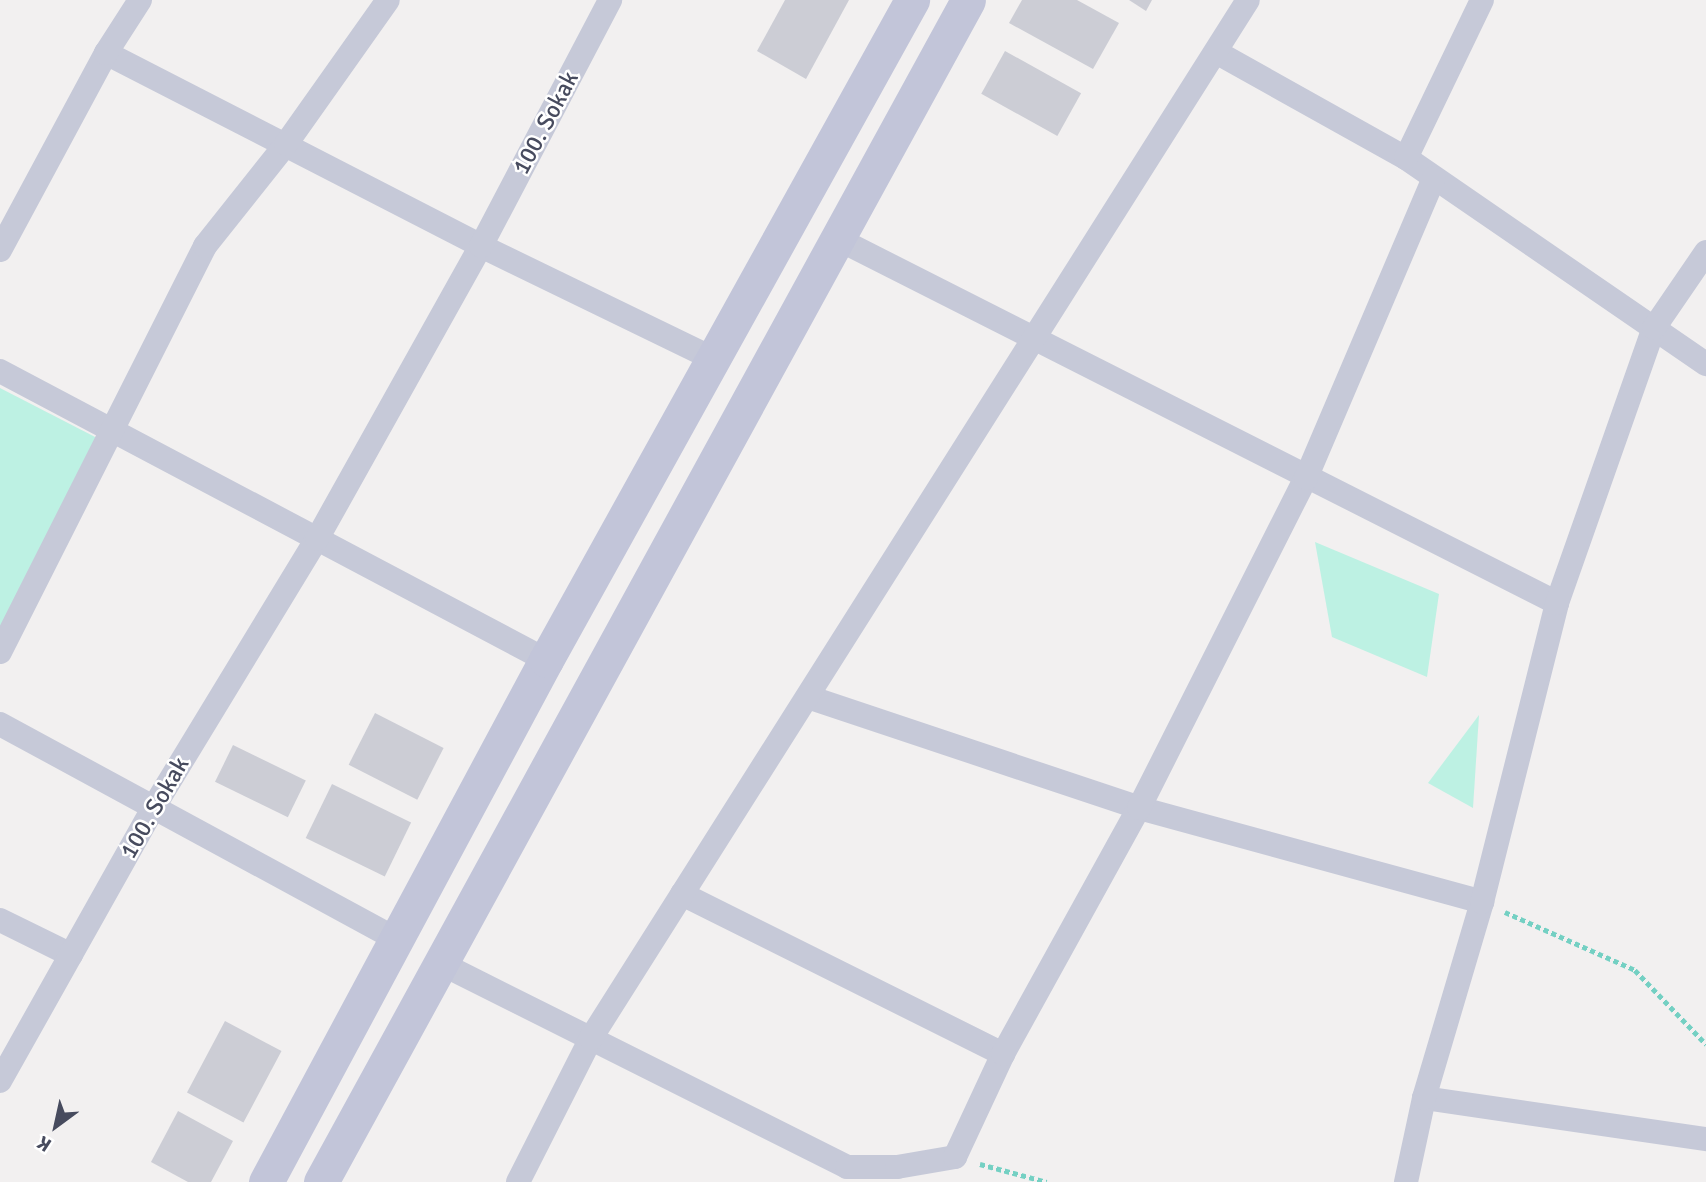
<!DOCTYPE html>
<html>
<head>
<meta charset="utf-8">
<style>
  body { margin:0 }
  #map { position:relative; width:1706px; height:1182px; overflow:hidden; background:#f2f0f0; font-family:Signika,sans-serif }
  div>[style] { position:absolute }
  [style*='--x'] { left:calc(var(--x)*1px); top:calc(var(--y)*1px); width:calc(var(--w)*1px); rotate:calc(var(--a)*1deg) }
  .green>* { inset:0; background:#bdf1e3 }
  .building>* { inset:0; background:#cccdd5; transform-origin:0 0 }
  .path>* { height:4.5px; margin-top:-2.25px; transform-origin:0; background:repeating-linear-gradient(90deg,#74d0c3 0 5px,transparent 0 8.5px) }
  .minor>* { height:24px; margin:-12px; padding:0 12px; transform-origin:12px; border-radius:12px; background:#c6c9d8 }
  .secondary>* { height:35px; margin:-17.5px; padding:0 17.5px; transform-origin:17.5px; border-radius:17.5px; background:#c2c5d9 }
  span { translate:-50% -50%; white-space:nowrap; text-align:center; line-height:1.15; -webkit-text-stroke:5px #fff; paint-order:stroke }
  .street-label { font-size:24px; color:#474b5e }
  .north { position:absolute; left:21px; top:1091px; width:70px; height:70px; -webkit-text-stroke:5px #fff; paint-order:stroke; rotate:213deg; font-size:19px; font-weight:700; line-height:28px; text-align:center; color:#474b5e }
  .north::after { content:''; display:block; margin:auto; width:24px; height:32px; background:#474b5e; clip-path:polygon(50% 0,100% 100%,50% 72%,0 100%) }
</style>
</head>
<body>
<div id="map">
  <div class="green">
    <div style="clip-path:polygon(0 388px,99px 439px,0 633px)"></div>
    <div style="clip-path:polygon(1315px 542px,1439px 594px,1427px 677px,1332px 637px)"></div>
    <div style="clip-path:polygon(1479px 715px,1473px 808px,1428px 783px)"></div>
  </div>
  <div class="building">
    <div style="clip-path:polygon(785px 0,849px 0,806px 79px,757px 51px)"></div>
    <div style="clip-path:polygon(1022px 0,1077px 0,1119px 23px,1093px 69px,1009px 23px)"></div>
    <div style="clip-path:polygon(1129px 0,1152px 0,1146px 11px)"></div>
    <div style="left:1005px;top:51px;width:87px;height:49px;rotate:29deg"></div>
    <div style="left:375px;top:713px;width:77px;height:58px;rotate:27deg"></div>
    <div style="left:233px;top:745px;width:81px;height:41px;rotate:26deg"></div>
    <div style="left:332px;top:784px;width:88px;height:60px;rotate:26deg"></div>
    <div style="left:225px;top:1021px;width:64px;height:81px;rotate:28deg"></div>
    <div style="clip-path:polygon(178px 1111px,233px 1141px,211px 1182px,188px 1182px,151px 1162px)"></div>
  </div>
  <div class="path">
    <div style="--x:1505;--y:912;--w:142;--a:24"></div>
    <div style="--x:1635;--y:970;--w:103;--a:46.2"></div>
    <div style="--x:980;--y:1164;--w:69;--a:15"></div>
  </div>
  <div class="minor">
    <div style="--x:1216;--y:52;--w:218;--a:29.2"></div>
    <div style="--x:1406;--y:158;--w:364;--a:34.5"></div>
    <div style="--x:106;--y:53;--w:422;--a:27.2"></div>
    <div style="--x:481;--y:246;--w:259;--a:25.9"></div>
    <div style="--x:1406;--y:158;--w:175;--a:-64.3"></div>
    <div style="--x:838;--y:239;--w:806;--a:26.85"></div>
    <div style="--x:0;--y:250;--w:224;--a:-61.7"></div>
    <div style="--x:106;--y:53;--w:63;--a:-57.3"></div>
    <div style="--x:0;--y:371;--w:618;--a:27.89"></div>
    <div style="--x:0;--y:652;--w:455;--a:-63.2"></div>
    <div style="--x:205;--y:246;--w:130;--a:-51.5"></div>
    <div style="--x:286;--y:144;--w:176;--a:-54.7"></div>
    <div style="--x:808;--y:697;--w:349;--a:18.5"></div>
    <div style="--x:1139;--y:808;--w:356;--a:15.3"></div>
    <div style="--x:0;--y:724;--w:453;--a:28.5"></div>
    <div style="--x:682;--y:894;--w:359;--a:26.5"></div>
    <div style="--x:0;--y:920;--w:79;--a:26.2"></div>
    <div style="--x:440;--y:963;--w:455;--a:26.6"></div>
    <div style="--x:847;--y:1167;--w:50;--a:0"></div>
    <div style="--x:897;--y:1167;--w:59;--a:-9.8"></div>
    <div style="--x:955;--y:1157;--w:114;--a:-65"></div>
    <div style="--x:1003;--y:1054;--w:281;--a:-61.1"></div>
    <div style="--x:1139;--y:808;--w:370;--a:-63.2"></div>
    <div style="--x:1306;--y:478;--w:326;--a:-66.9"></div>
    <div style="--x:0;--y:1081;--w:317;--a:-60.7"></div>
    <div style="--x:155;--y:805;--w:311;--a:-58.7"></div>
    <div style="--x:317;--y:539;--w:336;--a:-60.8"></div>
    <div style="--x:481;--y:246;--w:278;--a:-62.3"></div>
    <div style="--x:1424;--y:1098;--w:285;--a:8.3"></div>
    <div style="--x:518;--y:1182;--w:161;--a:-63.1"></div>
    <div style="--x:591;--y:1038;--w:1228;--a:-57.67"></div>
    <div style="--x:1406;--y:1182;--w:86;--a:-77.9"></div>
    <div style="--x:1424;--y:1098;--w:204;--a:-73.5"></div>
    <div style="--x:1482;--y:902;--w:308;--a:-75.9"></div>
    <div style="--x:1557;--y:603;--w:292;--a:-70.6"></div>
    <div style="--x:1654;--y:328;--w:92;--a:-55.6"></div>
  </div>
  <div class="secondary">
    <div style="--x:266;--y:1182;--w:592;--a:-61.79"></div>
    <div style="--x:546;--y:660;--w:755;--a:-60.99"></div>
    <div style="--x:321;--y:1182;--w:1347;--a:-61.3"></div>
  </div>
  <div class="street-label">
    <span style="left:546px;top:123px;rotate:-62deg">100. Sokak</span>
    <span style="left:155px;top:808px;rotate:-60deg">100. Sokak</span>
  </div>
  <div class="north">K</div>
</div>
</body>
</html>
